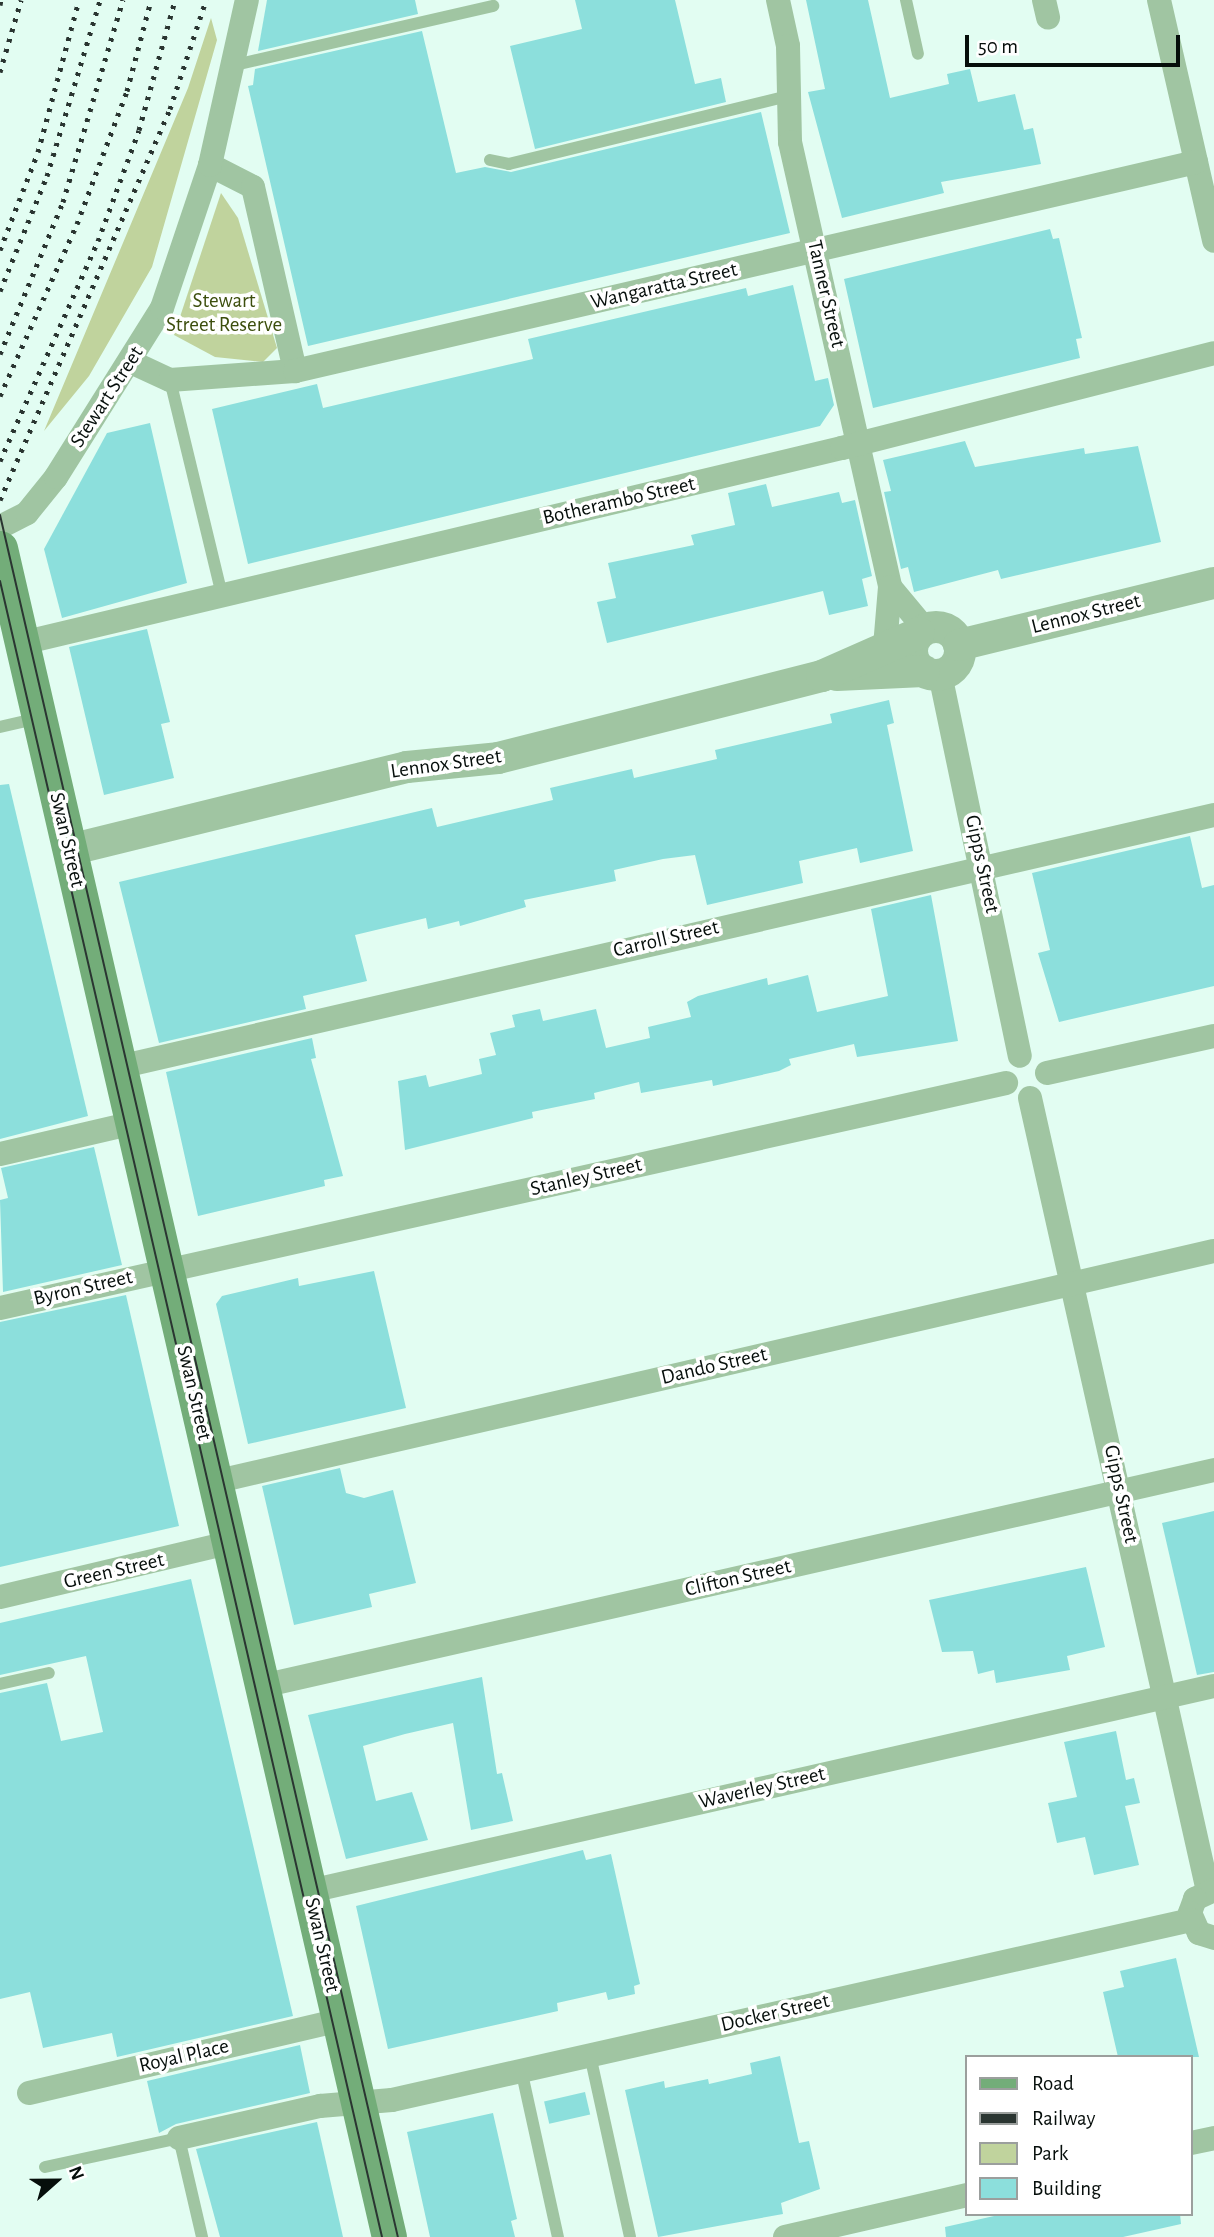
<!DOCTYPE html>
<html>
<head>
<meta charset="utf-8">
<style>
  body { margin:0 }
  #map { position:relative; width:1214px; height:2237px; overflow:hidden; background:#e2fdf2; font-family:"Alegreya Sans",sans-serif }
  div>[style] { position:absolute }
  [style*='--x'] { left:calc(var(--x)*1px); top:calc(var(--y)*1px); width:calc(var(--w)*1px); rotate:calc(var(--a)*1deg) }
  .green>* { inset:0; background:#c0d39d }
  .building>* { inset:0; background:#8cdfdc; transform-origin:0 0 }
  .service>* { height:12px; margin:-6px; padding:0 6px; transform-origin:6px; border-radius:6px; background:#a0c5a2 }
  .minor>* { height:24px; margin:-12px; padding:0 12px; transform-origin:12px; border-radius:12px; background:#a0c5a2 }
  .tertiary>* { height:32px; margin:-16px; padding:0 16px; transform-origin:16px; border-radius:16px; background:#a0c5a2 }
  .tertiary>.ring { margin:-16px; padding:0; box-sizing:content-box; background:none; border:32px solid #a0c5a2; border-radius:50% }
  .secondary>* { height:35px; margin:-17.5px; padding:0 17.5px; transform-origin:17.5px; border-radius:17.5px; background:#73ad79 }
  .tram>* { height:2px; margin:-1px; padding:0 1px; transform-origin:1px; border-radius:1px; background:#2a3531 }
  .rail>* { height:5px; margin-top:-2.5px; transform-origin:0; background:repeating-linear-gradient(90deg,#2a3531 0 3.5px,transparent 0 10.5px) }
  span { translate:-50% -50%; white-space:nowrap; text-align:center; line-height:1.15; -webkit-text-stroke:7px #fff; paint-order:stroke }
  .street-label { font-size:21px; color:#060e0b }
  .park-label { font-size:21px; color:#3c4e0d }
  .legend { position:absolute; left:965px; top:2055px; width:228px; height:161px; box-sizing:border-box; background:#fff; border:2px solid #9b9f9d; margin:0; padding:9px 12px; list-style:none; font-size:21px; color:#060e0b }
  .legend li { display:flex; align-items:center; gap:14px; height:35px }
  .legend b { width:35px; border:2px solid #9b9f9d }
  .north { position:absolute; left:21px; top:2146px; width:70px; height:70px; -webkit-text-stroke:5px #fff; paint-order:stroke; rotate:69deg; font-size:19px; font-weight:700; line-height:28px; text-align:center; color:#060e0b }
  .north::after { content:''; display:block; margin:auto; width:24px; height:32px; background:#060e0b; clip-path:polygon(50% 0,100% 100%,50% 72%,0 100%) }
  .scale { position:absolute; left:965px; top:35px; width:215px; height:32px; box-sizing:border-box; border:4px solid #060e0b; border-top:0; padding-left:9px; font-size:21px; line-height:24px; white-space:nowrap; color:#060e0b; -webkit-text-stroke:5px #fff; paint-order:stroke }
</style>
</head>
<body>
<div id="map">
  <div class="green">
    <div style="clip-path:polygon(211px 18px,217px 40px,152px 267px,89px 376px,44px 431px,188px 88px)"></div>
    <div style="clip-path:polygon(221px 193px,238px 218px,277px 348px,263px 362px,215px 357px,174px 335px)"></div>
  </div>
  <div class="building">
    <div style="clip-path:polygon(267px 0,415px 0,418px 14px,258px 51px)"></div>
    <div style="clip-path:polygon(575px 0,675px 0,695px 84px,721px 78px,726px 102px,535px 149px,510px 46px,582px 29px)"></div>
    <div style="clip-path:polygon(806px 0,868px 0,890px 98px,949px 84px,947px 74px,970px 69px,978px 102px,1015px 94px,1024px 130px,1033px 128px,1041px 164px,941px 182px,944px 193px,842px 218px,808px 92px,825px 89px)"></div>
    <div style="clip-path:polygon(422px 31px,456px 173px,485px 167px,511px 172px,761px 112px,790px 233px,308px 346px,248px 86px,253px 85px,255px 69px)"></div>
    <div style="clip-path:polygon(1050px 229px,1053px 239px,1059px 238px,1082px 338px,1076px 339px,1080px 358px,873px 408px,844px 279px)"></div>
    <div style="clip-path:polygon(793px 285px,815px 381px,828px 378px,834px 405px,820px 426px,248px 564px,212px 409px,317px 384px,323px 408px,533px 359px,528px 339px,746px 288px,748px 296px)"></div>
    <div style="clip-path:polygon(150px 423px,187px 583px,62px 618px,44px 549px,107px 433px)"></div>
    <div style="clip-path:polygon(965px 441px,975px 467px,1084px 448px,1085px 454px,1138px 446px,1161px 542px,1001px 579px,998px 570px,914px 592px,908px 567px,901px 569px,884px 492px,891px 491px,883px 460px)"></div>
    <div style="clip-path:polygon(766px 484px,772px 507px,839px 492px,842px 503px,855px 500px,872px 576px,862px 579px,868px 606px,829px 615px,823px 591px,607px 643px,597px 602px,616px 598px,608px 563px,694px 545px,691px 535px,735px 525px,728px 493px)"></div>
    <div style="clip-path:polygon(147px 629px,170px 722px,161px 724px,174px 778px,104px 795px,69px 647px)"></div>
    <div style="clip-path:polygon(889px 700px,894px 723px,887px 725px,913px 851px,860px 863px,857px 848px,799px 861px,803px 883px,707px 905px,695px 855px,663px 859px,614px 870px,616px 881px,524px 900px,526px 907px,460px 926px,459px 921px,428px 929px,426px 918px,355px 935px,367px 981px,303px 996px,306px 1009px,159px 1043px,119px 882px,432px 808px,437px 827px,553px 800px,550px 788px,632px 769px,634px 778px,717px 759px,715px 750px,832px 723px,830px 714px)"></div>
    <div style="clip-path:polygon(9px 784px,88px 1116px,0 1139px,0 785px)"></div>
    <div style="clip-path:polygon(1190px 836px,1202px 888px,1214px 885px,1214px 986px,1059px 1022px,1038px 953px,1050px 950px,1032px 873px)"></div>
    <div style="clip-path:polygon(931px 895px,958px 1041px,857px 1057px,854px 1044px,789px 1059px,791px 1065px,779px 1071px,713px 1086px,712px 1080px,641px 1093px,639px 1082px,594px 1093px,595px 1099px,532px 1112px,533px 1118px,405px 1150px,398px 1081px,426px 1075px,429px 1087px,482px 1074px,479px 1059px,496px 1055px,490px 1033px,515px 1027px,512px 1015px,540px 1009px,543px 1021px,596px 1009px,606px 1048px,650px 1038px,648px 1027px,691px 1017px,687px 1002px,698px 996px,767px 978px,768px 985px,808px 975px,817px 1012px,888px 996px,871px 909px)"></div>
    <div style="clip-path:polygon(312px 1038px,316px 1058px,311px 1059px,343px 1176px,324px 1180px,325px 1186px,198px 1216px,166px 1072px)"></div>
    <div style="clip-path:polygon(94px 1147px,122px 1265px,3px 1292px,0 1200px,8px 1198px,1px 1168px)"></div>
    <div style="clip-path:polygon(374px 1271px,406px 1408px,248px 1444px,216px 1304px,222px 1296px,298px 1278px,299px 1286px)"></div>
    <div style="clip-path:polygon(126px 1295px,179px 1526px,0 1567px,0 1322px)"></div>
    <div style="clip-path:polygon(340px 1468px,346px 1493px,364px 1498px,393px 1490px,416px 1583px,369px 1594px,372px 1607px,294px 1625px,262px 1486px)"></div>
    <div style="clip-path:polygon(1214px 1511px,1214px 1672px,1197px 1675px,1162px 1523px)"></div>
    <div style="clip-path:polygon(1086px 1567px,1105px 1647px,1067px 1656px,1070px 1670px,996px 1683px,994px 1670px,978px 1674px,973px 1651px,942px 1652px,929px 1600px)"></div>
    <div style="clip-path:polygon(191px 1579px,293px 2016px,117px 2057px,112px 2033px,43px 2048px,30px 1992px,0 1999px,0 1693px,47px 1683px,61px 1741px,103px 1732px,86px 1656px,0 1675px,0 1623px)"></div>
    <div style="clip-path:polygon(482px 1677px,497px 1774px,502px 1773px,513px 1821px,471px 1830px,453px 1723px,405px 1734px,363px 1746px,376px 1801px,412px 1792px,428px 1840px,346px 1859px,308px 1715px)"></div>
    <div style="clip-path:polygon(1116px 1731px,1126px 1780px,1134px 1778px,1140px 1803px,1125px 1806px,1139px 1865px,1094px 1875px,1085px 1837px,1057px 1843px,1048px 1803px,1077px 1797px,1064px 1742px)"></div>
    <div style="clip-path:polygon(583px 1850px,586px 1860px,611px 1854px,640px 1984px,634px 1986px,635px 1994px,608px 2000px,606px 1992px,557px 2003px,558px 2011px,388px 2049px,356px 1906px)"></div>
    <div style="clip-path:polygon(1176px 1958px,1199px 2057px,1118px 2057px,1103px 1992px,1124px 1987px,1120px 1971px)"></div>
    <div style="clip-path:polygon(300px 2045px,310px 2093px,176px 2124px,159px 2133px,147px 2081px)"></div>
    <div style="clip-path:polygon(780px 2056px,799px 2143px,809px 2141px,820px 2189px,781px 2203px,783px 2214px,658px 2237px,625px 2090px,664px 2081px,665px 2088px,708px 2079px,709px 2084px,752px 2074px,750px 2063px)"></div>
    <div style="left:585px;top:2092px;width:23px;height:42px;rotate:77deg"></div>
    <div style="clip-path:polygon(493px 2113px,517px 2219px,511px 2221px,515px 2237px,430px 2237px,407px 2132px)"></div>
    <div style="clip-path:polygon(317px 2122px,343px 2237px,220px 2237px,196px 2149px)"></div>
    <div style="clip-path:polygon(1003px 2214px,1180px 2214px,1181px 2224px,1123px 2237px,946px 2237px,945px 2227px)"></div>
  </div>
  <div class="service">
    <div style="--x:906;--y:0;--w:55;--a:77.5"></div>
    <div style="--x:235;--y:65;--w:265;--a:-12.9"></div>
    <div style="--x:490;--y:160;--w:19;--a:12"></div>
    <div style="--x:509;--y:164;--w:286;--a:-13.7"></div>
    <div style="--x:170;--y:380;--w:221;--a:76.4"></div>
    <div style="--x:0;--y:727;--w:36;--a:-13"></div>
    <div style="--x:0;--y:1684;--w:50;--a:-12.7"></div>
    <div style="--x:590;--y:2055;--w:186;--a:77.6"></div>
    <div style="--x:521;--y:2069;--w:172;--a:77.6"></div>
    <div style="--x:45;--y:2167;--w:137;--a:-12.2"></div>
    <div style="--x:179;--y:2138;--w:102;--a:76.9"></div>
  </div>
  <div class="minor">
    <div style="--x:778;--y:0;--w:47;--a:77.7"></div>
    <div style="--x:788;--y:46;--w:96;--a:88.8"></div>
    <div style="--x:790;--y:142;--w:456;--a:77.3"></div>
    <div style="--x:890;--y:587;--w:59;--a:94.8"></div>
    <div style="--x:1044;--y:0;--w:18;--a:77"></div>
    <div style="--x:1159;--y:0;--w:247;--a:77.1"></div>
    <div style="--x:210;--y:165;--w:48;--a:27.1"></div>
    <div style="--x:253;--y:187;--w:189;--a:77.1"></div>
    <div style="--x:131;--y:362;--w:43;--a:24.8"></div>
    <div style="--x:170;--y:380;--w:125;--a:-4.1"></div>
    <div style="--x:295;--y:371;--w:925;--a:-13.06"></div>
    <div style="--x:0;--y:527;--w:30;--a:-27"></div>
    <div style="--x:27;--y:513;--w:46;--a:-51.1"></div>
    <div style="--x:56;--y:477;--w:199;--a:-57.9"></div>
    <div style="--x:162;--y:308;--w:151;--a:-71.4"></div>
    <div style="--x:210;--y:165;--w:169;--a:-77.4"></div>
    <div style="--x:890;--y:587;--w:55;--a:50.2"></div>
    <div style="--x:22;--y:643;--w:843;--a:-13.38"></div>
    <div style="--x:842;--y:448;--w:384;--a:-14.3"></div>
    <div style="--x:940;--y:674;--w:390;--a:78.2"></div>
    <div style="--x:119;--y:1067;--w:1124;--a:-12.96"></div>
    <div style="--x:1047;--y:1073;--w:171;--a:-12.5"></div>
    <div style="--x:1030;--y:1098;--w:813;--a:77.35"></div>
    <div style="--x:0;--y:1154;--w:137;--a:-13.1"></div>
    <div style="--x:0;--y:1308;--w:1031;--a:-12.61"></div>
    <div style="--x:214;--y:1482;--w:1026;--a:-13.01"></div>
    <div style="--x:0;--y:1597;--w:234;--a:-13.3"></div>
    <div style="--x:262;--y:1686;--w:976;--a:-12.78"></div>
    <div style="--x:1214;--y:1890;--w:21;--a:155"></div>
    <div style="--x:1195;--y:1899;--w:15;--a:110"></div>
    <div style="--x:1190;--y:1913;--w:22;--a:66"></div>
    <div style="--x:1199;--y:1933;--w:16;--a:18"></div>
    <div style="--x:310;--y:1891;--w:927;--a:-12.78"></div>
    <div style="--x:29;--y:2093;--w:319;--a:-13.2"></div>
    <div style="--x:179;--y:2138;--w:145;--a:-12.8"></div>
    <div style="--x:320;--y:2106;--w:72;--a:-4.8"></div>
    <div style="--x:392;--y:2100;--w:819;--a:-12.7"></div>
    <div style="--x:1191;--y:2143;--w:24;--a:-12"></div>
    <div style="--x:785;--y:2237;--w:187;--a:-13"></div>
  </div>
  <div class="tertiary">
    <div class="ring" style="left:912px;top:627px;width:16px;height:16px"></div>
    <div style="--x:959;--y:645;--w:262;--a:-13.7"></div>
    <div style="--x:837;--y:675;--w:87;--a:-2.6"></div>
    <div style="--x:69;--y:850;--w:348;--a:-13.8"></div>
    <div style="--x:407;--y:767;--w:91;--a:-5.6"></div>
    <div style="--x:498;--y:758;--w:334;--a:-14.2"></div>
    <div style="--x:822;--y:676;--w:106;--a:-23.9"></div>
  </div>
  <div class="secondary">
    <div style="--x:0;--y:548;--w:1733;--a:77.03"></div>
  </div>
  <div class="tram">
    <div style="--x:0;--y:515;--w:1767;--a:76.99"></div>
    <div style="--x:0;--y:581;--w:1699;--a:77.01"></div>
  </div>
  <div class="rail">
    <div style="--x:0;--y:5;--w:5;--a:-79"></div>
    <div style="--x:0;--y:72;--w:75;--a:-73.7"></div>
    <div style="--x:0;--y:250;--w:105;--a:-68.8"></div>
    <div style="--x:38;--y:152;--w:157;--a:-74.9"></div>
    <div style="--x:0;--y:291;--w:124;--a:-67.8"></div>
    <div style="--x:47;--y:176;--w:184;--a:-73.2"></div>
    <div style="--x:0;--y:354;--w:165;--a:-67.5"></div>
    <div style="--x:63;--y:202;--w:211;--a:-73.5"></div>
    <div style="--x:0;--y:396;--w:188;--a:-65.9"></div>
    <div style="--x:77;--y:224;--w:142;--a:-69.4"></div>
    <div style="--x:127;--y:91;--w:94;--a:-75.2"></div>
    <div style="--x:0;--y:461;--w:241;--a:-66"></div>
    <div style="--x:98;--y:241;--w:118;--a:-69.7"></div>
    <div style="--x:139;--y:130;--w:135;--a:-74.5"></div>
    <div style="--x:0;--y:500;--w:426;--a:-66.5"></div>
    <div style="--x:170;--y:109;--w:115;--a:-71.7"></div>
  </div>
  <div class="street-label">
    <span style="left:664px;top:286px;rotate:-13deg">Wangaratta Street</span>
    <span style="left:826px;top:294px;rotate:77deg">Tanner Street</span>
    <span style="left:107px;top:397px;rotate:-57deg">Stewart Street</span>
    <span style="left:619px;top:501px;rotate:-13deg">Botherambo Street</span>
    <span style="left:1086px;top:614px;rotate:-14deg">Lennox Street</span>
    <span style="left:446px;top:764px;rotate:-8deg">Lennox Street</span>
    <span style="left:67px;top:840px;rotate:77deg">Swan Street</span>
    <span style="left:982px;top:864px;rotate:78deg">Gipps Street</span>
    <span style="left:666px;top:939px;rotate:-13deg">Carroll Street</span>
    <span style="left:586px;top:1177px;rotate:-13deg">Stanley Street</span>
    <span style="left:83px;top:1288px;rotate:-13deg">Byron Street</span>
    <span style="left:714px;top:1366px;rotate:-13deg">Dando Street</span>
    <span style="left:194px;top:1393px;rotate:77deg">Swan Street</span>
    <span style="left:1121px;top:1494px;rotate:78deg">Gipps Street</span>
    <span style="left:114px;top:1571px;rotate:-13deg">Green Street</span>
    <span style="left:738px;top:1578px;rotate:-13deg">Clifton Street</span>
    <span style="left:762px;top:1788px;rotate:-13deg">Waverley Street</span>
    <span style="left:322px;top:1945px;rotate:77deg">Swan Street</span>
    <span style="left:775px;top:2013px;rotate:-13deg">Docker Street</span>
    <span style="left:184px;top:2056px;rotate:-13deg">Royal Place</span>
  </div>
  <div class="park-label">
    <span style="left:224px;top:313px">Stewart<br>Street Reserve</span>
  </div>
  <ul class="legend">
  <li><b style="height:9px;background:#73ad79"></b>Road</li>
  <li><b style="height:9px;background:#2a3531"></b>Railway</li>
  <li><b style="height:19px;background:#c0d39d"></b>Park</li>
  <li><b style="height:19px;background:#8cdfdc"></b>Building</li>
  </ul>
  <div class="north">N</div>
  <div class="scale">50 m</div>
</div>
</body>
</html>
